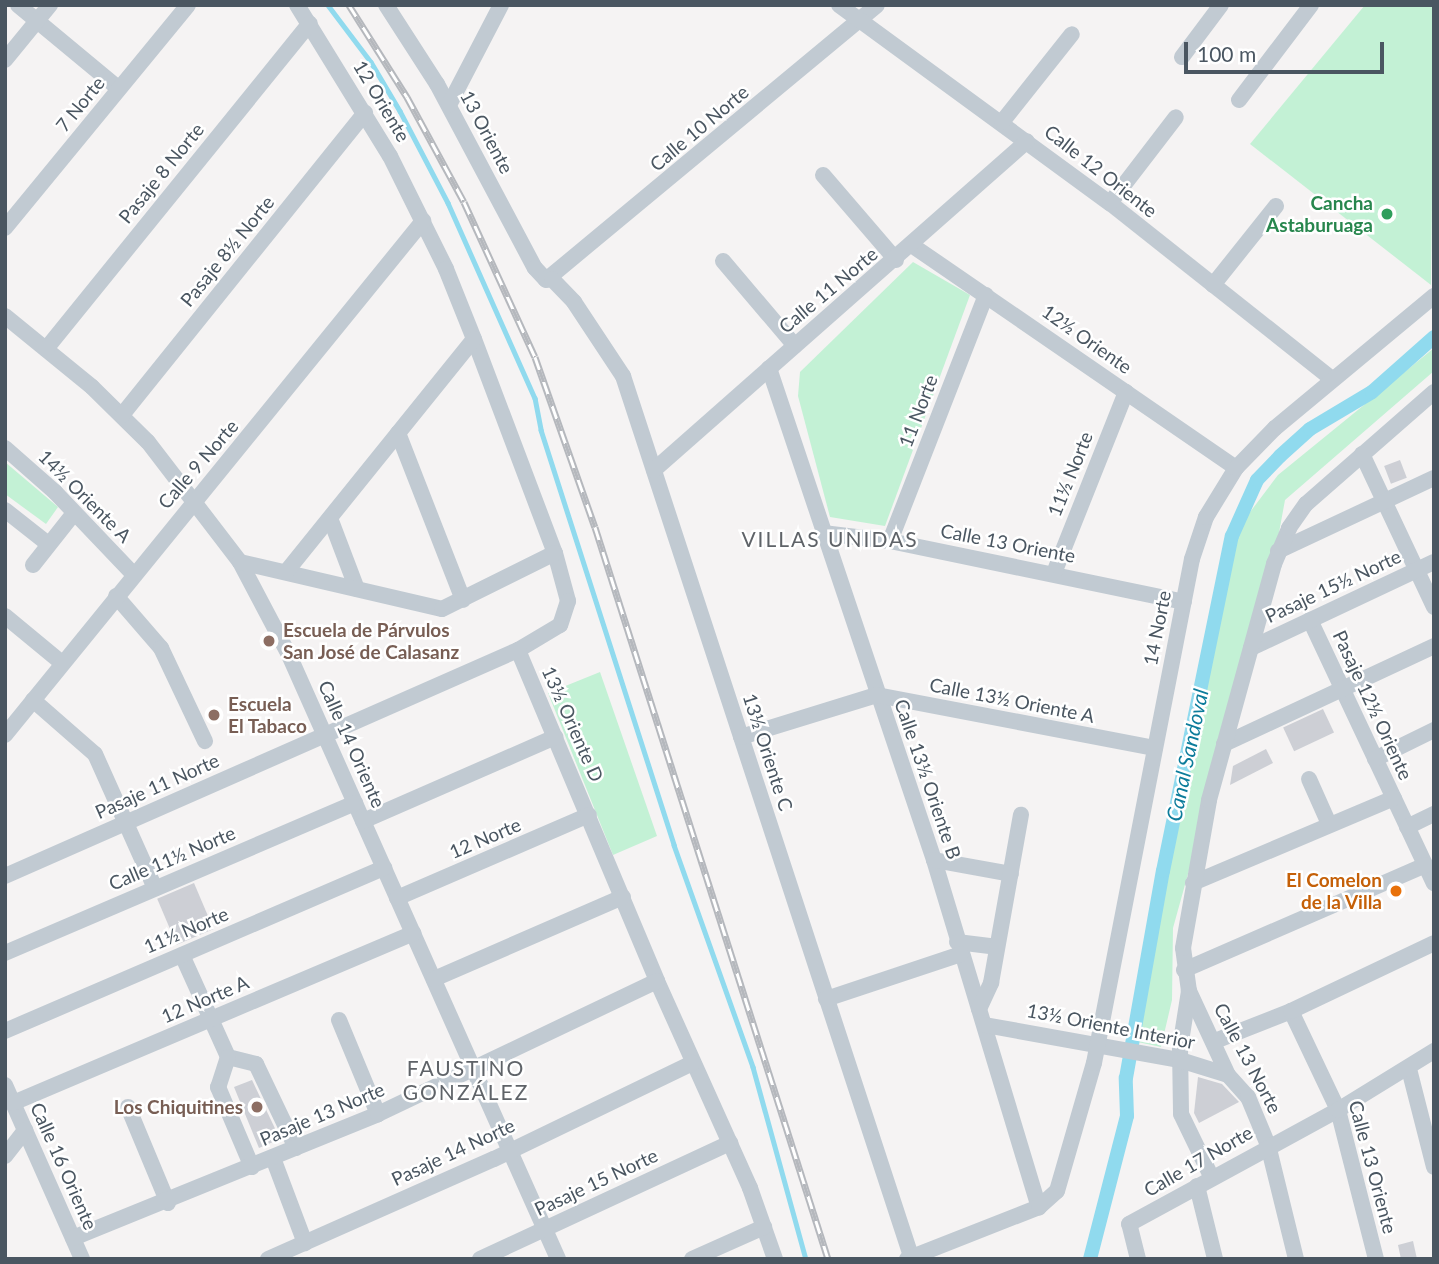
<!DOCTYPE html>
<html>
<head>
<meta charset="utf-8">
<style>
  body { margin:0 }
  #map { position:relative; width:1439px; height:1264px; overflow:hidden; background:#f5f3f3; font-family:Lato,sans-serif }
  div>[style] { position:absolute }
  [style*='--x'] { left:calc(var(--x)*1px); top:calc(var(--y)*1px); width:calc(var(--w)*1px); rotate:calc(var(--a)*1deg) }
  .green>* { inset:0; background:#c3f1d5 }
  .stream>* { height:4.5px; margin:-2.25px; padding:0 2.25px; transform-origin:2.25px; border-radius:2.25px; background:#90daee }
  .canal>* { height:14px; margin:-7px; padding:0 7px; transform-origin:7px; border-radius:7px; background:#90daee }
  .building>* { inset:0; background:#cdcfd5; transform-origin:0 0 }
  .minor>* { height:16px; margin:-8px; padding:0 8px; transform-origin:8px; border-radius:8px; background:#c1cad2 }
  .rail>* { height:7px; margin-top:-3.5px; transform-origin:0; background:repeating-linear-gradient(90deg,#fff 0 13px,#b5b8bd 0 26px); box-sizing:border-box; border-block:2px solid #b5b8bd }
  .dots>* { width:19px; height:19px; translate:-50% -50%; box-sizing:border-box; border:4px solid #fff; border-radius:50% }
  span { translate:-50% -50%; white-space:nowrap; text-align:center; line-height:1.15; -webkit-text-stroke:5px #fff; paint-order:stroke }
  .street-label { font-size:19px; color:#4a5661 }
  .leisure-label { font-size:19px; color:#27864d; font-weight:700 }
  .right { translate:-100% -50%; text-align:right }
  .education-label { font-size:19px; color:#785e54; font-weight:700 }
  .left { translate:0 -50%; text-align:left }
  .food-label { font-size:19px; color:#c56008; font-weight:700 }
  .neighbourhood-label { font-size:21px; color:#5f6368; letter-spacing:2px }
  .water-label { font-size:21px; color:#0c7c9b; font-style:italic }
  .frame { position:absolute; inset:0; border:7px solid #4a5661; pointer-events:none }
  .scale { position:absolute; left:1184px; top:42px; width:200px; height:32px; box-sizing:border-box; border:4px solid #4a5661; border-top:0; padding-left:9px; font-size:21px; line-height:24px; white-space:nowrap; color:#4a5661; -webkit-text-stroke:5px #fff; paint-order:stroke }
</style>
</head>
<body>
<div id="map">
  <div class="green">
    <div style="clip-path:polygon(1365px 5px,1434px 5px,1431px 285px,1250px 144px)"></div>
    <div style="clip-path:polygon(913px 262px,970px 295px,885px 526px,830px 517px,798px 396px,800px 372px)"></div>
    <div style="clip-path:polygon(1434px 348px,1434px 371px,1285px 500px,1272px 571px,1173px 928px,1172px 1000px,1161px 1047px,1133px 1041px,1232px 536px,1278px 475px)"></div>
    <div style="clip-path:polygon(5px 462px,58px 507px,46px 524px,5px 494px)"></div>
    <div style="clip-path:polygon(600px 672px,657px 836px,613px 855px,548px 693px)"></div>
  </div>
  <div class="stream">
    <div style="--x:328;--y:5;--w:71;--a:53"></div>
    <div style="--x:371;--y:62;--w:57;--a:59.4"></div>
    <div style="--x:400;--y:111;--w:104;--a:62.4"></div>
    <div style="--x:448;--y:203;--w:214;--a:66"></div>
    <div style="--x:535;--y:398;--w:33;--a:79"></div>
    <div style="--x:541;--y:430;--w:436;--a:72.2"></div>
    <div style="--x:674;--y:845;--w:236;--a:70.4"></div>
    <div style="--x:753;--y:1067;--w:199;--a:74.6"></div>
  </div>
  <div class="canal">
    <div style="--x:1090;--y:1259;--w:148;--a:-75.5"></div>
    <div style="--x:1127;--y:1116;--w:38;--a:-92"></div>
    <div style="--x:1126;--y:1078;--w:210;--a:-79.9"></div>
    <div style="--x:1163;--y:871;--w:342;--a:-78.4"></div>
    <div style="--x:1232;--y:536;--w:61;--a:-65.9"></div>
    <div style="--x:1257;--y:480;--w:33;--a:-46"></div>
    <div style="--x:1280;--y:456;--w:40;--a:-42"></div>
    <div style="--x:1310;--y:429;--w:72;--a:-30.8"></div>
    <div style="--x:1372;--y:392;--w:83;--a:-41.6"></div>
  </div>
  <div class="building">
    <div style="left:1400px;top:460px;width:19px;height:17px;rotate:69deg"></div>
    <div style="left:1323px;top:709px;width:26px;height:44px;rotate:65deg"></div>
    <div style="clip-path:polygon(1266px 749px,1273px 763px,1230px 785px,1233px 766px)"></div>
    <div style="left:194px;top:883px;width:50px;height:40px;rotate:67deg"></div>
    <div style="clip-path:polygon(1198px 1077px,1222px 1084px,1239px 1102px,1199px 1123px,1194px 1113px)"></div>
    <div style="clip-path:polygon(252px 1080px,280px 1139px,259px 1148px,234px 1087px)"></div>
    <div style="clip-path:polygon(1413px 1241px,1417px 1259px,1401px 1259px,1398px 1245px)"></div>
  </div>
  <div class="minor">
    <div style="--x:18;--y:5;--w:131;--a:39.7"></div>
    <div style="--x:297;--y:5;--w:177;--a:58.4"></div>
    <div style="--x:390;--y:156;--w:126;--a:63.6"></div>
    <div style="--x:446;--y:269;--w:75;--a:68.2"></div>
    <div style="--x:474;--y:339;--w:229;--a:69.3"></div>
    <div style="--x:555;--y:553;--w:50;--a:74.8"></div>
    <div style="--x:568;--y:601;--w:25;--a:108"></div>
    <div style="--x:560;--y:625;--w:49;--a:149.2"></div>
    <div style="--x:518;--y:650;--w:359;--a:67.2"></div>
    <div style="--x:657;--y:981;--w:227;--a:65.8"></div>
    <div style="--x:750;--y:1188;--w:75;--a:70.6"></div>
    <div style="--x:386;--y:5;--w:94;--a:57.2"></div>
    <div style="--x:437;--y:84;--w:208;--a:62"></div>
    <div style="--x:535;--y:268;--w:16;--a:47"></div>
    <div style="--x:546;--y:280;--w:430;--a:-39.7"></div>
    <div style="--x:839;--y:5;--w:336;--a:36.2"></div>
    <div style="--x:1110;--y:203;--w:282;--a:38.4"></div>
    <div style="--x:1182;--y:57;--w:65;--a:-53.1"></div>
    <div style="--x:5;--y:60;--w:71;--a:-50.7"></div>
    <div style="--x:1239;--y:100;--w:119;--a:-52.8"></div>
    <div style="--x:449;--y:105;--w:113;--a:-62.5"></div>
    <div style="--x:1002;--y:122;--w:112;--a:-51.5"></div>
    <div style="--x:823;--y:175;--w:112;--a:49.3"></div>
    <div style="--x:1110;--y:203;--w:108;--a:-52.5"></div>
    <div style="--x:5;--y:228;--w:288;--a:-50.6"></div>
    <div style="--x:913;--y:246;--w:392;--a:34.5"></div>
    <div style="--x:723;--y:261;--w:111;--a:49.7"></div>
    <div style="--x:552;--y:279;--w:32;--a:46"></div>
    <div style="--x:574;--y:302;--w:89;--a:56.5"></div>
    <div style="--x:623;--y:376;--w:926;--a:71.88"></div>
    <div style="--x:1213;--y:285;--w:101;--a:-51.4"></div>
    <div style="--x:5;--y:316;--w:112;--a:39.2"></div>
    <div style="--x:92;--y:387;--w:78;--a:44.5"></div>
    <div style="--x:148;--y:442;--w:151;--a:52.5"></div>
    <div style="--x:240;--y:562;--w:105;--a:62.2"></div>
    <div style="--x:289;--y:655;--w:661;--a:65.99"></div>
    <div style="--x:46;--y:349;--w:419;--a:-51"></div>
    <div style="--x:769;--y:368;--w:519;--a:71.46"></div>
    <div style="--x:934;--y:860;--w:363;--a:73.2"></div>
    <div style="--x:122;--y:415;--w:388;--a:-51.2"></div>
    <div style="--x:398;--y:433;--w:179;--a:68.7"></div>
    <div style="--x:5;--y:448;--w:67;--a:41.3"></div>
    <div style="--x:55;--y:492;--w:113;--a:46.4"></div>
    <div style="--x:1362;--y:454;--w:169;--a:64.8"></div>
    <div style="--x:654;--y:470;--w:497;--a:-41.4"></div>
    <div style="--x:5;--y:510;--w:55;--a:38.3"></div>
    <div style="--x:330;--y:518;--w:76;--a:69.2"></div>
    <div style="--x:823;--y:533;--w:67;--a:6.8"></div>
    <div style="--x:890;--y:541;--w:300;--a:11.7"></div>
    <div style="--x:890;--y:541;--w:264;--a:-68.7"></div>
    <div style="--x:1278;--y:551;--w:172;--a:-25.1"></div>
    <div style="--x:240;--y:562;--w:207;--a:13.1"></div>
    <div style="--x:442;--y:609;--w:126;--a:-26.4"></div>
    <div style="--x:33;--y:565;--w:66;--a:-51.7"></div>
    <div style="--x:286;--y:572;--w:299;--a:-51.1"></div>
    <div style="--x:1054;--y:573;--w:195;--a:-68.3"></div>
    <div style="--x:116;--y:596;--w:69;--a:49.1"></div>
    <div style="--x:161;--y:648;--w:103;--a:64.7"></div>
    <div style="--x:5;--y:616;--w:74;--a:39.5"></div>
    <div style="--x:1310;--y:620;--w:291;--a:64.8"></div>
    <div style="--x:1251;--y:648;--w:202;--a:-25.2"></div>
    <div style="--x:33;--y:700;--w:82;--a:41.1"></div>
    <div style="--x:95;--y:754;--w:147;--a:65.9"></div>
    <div style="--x:5;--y:735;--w:663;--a:-50.88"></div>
    <div style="--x:741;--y:737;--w:142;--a:-17.2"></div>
    <div style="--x:877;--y:695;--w:283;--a:10.8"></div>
    <div style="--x:1224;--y:744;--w:232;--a:-25"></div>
    <div style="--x:1375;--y:759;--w:66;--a:-26.2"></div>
    <div style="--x:1309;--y:779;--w:49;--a:66"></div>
    <div style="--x:363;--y:821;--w:210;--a:-23.6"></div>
    <div style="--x:1407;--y:827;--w:30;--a:-26"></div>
    <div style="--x:934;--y:860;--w:78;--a:10.3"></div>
    <div style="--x:5;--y:876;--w:561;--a:-23.78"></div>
    <div style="--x:1193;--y:883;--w:218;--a:-22.9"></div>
    <div style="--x:397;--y:898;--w:209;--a:-23.4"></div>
    <div style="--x:957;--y:942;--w:39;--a:7"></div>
    <div style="--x:5;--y:953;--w:381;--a:-23.2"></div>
    <div style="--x:182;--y:955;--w:112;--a:65.7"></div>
    <div style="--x:1184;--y:970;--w:263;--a:-23.5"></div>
    <div style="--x:434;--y:979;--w:206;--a:-23.5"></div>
    <div style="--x:1189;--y:991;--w:58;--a:99"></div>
    <div style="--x:1180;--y:1048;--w:66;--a:89.1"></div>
    <div style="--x:1181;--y:1114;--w:71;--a:64.2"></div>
    <div style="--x:826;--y:999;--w:142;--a:-18.4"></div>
    <div style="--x:979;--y:1009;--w:29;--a:-65"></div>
    <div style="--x:991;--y:983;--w:171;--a:-79.9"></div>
    <div style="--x:1291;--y:1011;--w:110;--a:64.6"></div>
    <div style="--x:1338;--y:1110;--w:154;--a:75.7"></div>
    <div style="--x:339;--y:1020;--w:102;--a:67.5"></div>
    <div style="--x:985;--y:1025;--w:198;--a:10.2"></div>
    <div style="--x:1180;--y:1060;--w:50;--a:17.4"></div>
    <div style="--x:1228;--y:1075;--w:30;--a:48"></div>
    <div style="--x:1248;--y:1097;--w:52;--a:67.4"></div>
    <div style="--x:1268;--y:1145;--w:117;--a:76.2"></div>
    <div style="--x:5;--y:1031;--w:413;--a:-23.3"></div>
    <div style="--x:1215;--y:1041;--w:82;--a:-21.5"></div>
    <div style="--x:1291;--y:1011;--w:158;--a:-25.4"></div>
    <div style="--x:228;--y:1057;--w:29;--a:14"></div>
    <div style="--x:256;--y:1064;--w:93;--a:64.5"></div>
    <div style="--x:228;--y:1057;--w:32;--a:108"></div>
    <div style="--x:218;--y:1087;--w:87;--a:67"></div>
    <div style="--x:1409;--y:1069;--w:101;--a:75.7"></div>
    <div style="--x:1228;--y:1075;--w:93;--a:-114.9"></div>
    <div style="--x:1189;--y:991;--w:43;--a:-97.9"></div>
    <div style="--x:1183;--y:948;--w:150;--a:-80"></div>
    <div style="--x:1209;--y:800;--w:245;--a:-74.6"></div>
    <div style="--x:1274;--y:564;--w:39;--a:-67"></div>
    <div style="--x:1289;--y:528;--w:29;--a:-55"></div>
    <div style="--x:1306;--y:504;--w:170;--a:-41.2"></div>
    <div style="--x:5;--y:1085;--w:190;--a:66.1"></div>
    <div style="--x:13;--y:1103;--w:435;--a:-23"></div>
    <div style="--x:128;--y:1107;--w:104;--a:67.4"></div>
    <div style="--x:5;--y:1156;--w:33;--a:-52"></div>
    <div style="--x:273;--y:1158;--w:91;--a:69.4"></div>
    <div style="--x:1197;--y:1186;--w:75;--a:76.1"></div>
    <div style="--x:73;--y:1238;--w:329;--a:-22.1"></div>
    <div style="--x:378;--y:1114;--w:309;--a:-25.5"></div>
    <div style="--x:268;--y:1259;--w:247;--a:-23.9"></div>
    <div style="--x:494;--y:1159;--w:221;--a:-25.8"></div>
    <div style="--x:480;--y:1259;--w:276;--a:-24.9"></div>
    <div style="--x:692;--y:1259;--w:79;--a:-24"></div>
    <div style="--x:907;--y:1259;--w:142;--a:-21.5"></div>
    <div style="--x:1039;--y:1207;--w:24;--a:-42"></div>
    <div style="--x:1057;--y:1191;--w:133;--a:-73.9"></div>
    <div style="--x:1094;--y:1063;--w:513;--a:-79"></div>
    <div style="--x:1192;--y:559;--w:44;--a:-71.6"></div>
    <div style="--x:1206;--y:517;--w:57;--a:-58.5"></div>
    <div style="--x:1236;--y:468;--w:56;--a:-45.7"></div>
    <div style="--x:1275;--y:428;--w:207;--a:-39.7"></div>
    <div style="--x:1138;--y:1259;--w:36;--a:-104"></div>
    <div style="--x:1129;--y:1224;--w:238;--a:-28.6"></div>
    <div style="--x:1338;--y:1110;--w:113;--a:-31.6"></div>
  </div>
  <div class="rail">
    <div style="--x:349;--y:5;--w:109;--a:57.8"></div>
    <div style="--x:407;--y:97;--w:119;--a:61.5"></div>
    <div style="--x:464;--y:202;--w:170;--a:65.4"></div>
    <div style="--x:535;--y:357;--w:180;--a:70.6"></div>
    <div style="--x:595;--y:527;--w:768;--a:72.34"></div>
  </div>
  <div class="dots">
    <div style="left:1387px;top:214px;background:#2e9e5b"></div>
    <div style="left:269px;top:641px;background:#8d6e63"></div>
    <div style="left:214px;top:715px;background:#8d6e63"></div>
    <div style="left:1396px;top:891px;background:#e8710a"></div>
    <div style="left:257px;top:1107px;background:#8d6e63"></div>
  </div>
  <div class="street-label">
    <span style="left:382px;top:101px;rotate:59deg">12 Oriente</span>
    <span style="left:80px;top:104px;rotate:-51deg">7 Norte</span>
    <span style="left:699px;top:128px;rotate:-40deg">Calle 10 Norte</span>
    <span style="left:487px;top:132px;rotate:62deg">13 Oriente</span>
    <span style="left:1101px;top:171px;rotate:38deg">Calle 12 Oriente</span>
    <span style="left:161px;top:173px;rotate:-51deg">Pasaje 8 Norte</span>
    <span style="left:227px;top:251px;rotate:-51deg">Pasaje 8½ Norte</span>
    <span style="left:828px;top:290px;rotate:-40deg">Calle 11 Norte</span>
    <span style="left:1087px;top:339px;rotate:35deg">12½ Oriente</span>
    <span style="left:918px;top:411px;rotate:-69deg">11 Norte</span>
    <span style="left:198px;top:464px;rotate:-49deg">Calle 9 Norte</span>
    <span style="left:1070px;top:474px;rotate:-68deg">11½ Norte</span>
    <span style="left:85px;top:496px;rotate:45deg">14½ Oriente A</span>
    <span style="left:1008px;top:543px;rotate:11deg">Calle 13 Oriente</span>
    <span style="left:1333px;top:586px;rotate:-25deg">Pasaje 15½ Norte</span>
    <span style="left:1157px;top:628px;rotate:-79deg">14 Norte</span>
    <span style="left:1012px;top:700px;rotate:11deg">Calle 13½ Oriente A</span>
    <span style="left:1373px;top:705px;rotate:65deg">Pasaje 12½ Oriente</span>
    <span style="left:573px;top:724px;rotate:66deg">13½ Oriente D</span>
    <span style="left:352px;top:744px;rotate:66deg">Calle 14 Oriente</span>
    <span style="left:768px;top:752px;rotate:72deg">13½ Oriente C</span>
    <span style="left:928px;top:779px;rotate:71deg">Calle 13½ Oriente B</span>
    <span style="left:157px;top:786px;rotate:-24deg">Pasaje 11 Norte</span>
    <span style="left:485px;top:838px;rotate:-23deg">12 Norte</span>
    <span style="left:172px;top:858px;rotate:-23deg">Calle 11½ Norte</span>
    <span style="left:186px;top:930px;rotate:-23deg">11½ Norte</span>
    <span style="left:205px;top:999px;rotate:-23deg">12 Norte A</span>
    <span style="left:1111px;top:1026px;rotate:11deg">13½ Oriente Interior</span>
    <span style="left:1248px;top:1058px;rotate:62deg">Calle 13 Norte</span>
    <span style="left:322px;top:1114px;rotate:-23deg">Pasaje 13 Norte</span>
    <span style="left:453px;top:1152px;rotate:-25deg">Pasaje 14 Norte</span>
    <span style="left:1198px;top:1161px;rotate:-30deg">Calle 17 Norte</span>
    <span style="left:64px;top:1166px;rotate:66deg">Calle 16 Oriente</span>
    <span style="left:1373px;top:1167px;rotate:75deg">Calle 13 Oriente</span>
    <span style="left:596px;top:1182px;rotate:-25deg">Pasaje 15 Norte</span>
  </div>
  <div class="leisure-label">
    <span class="right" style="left:1373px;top:214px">Cancha<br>Astaburuaga</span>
  </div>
  <div class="education-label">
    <span class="left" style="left:283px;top:641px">Escuela de Párvulos<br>San José de Calasanz</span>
    <span class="left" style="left:228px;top:715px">Escuela<br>El Tabaco</span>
    <span class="right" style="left:243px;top:1107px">Los Chiquitines</span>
  </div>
  <div class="food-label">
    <span class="right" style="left:1382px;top:891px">El Comelon<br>de la Villa</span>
  </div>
  <div class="neighbourhood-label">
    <span style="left:830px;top:539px">VILLAS UNIDAS</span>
    <span style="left:466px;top:1080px">FAUSTINO<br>GONZÁLEZ</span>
  </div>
  <div class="water-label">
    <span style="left:1187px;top:755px;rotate:-78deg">Canal Sandoval</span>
  </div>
  <div class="frame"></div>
  <div class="scale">100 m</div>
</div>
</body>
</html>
